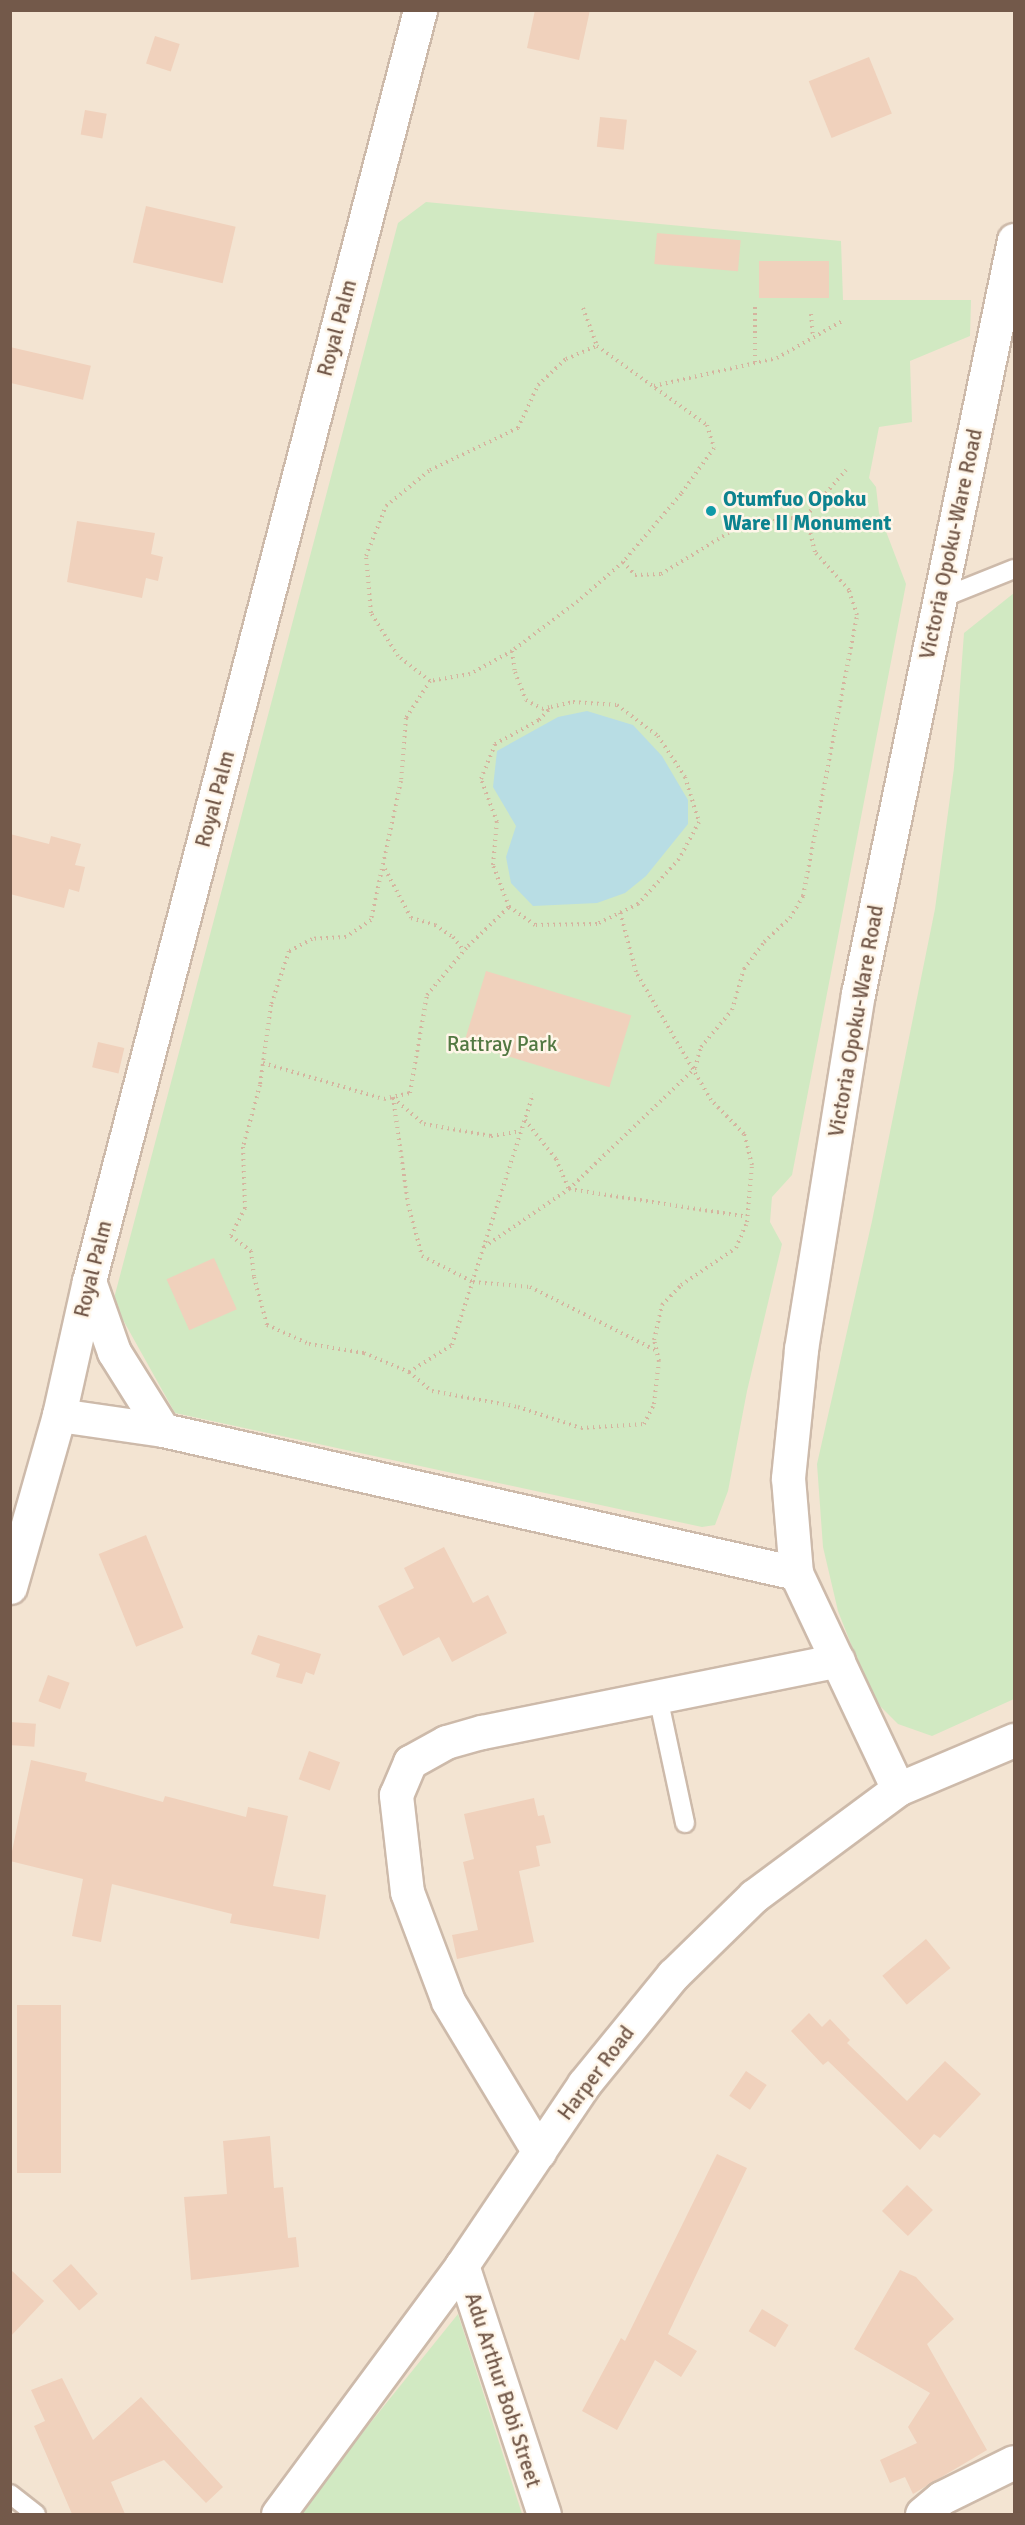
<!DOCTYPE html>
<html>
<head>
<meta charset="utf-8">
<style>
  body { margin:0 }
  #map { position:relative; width:1025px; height:2525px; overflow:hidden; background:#fcf2e3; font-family:Signika,sans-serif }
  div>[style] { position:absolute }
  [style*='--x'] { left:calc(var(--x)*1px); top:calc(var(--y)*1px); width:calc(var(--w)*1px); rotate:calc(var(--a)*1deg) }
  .residential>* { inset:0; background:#f3e4d2; transform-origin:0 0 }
  .green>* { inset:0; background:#d1e9c2 }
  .water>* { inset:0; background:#b8dde4 }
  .building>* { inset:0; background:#f0d1bc; transform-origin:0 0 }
  .path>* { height:4px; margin-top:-2px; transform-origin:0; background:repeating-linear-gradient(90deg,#d5b49f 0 1.5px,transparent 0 6px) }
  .roads { filter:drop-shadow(2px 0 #cdbaaa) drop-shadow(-2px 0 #cdbaaa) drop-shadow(0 2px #cdbaaa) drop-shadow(0 -2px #cdbaaa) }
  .service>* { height:18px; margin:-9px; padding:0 9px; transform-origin:9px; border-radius:9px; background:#fff }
  .minor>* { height:33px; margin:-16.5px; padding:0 16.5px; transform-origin:16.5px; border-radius:16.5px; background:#fff }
  .secondary>* { height:33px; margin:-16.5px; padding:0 16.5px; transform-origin:16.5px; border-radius:16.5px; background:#fff }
  .dots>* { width:16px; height:16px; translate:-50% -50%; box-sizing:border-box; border:3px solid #fff6e9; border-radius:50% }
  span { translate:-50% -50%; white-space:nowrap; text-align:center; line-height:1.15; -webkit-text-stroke:5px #fff6e9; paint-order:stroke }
  .street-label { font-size:21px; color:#73594a }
  .culture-label { font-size:21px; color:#0d838f; font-weight:700 }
  .left { translate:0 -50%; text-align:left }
  .park-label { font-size:21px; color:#527842 }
  .frame { position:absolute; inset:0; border:12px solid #73594a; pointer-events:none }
</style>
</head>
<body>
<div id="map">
  <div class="residential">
    <div style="left:11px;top:11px;width:1003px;height:2503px"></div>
  </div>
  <div class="green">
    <div style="clip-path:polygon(426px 202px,841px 241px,843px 300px,971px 300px,970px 336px,910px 361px,912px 422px,879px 427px,869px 478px,876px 487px,879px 513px,906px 584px,792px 1175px,772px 1197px,770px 1222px,782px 1244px,747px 1391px,728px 1491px,715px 1525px,702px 1527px,175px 1413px,113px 1302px,398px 223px)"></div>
    <div style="clip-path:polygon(1014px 593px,1014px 1699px,932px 1736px,898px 1724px,876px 1702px,858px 1662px,838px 1611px,823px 1547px,817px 1464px,872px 1221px,935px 909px,954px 768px,964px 633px)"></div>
    <div style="clip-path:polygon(458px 2314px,522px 2514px,297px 2514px)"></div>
  </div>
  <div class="water">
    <div style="clip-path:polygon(587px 711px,633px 725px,662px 756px,688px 800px,688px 824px,646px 876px,625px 893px,597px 903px,533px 906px,511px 883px,506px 857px,516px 826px,493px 787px,497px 751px,558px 717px)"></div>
  </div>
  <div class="building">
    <div style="clip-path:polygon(535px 10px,590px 10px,579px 60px,527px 48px)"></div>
    <div style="left:155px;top:36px;width:26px;height:29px;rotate:18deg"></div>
    <div style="left:869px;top:57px;width:61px;height:65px;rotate:68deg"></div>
    <div style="left:85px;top:110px;width:22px;height:25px;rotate:10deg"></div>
    <div style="left:600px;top:117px;width:27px;height:30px;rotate:6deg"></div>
    <div style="left:146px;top:206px;width:92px;height:58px;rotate:13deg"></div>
    <div style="left:657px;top:233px;width:84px;height:31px;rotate:5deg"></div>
    <div style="left:759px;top:261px;width:70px;height:37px"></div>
    <div style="left:10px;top:347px;width:83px;height:35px;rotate:13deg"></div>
    <div style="clip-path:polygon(77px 521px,155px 533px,151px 554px,163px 557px,158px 581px,146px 578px,142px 598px,67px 582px)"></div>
    <div style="clip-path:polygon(10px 834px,49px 844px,51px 836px,81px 844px,75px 865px,85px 867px,79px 892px,69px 889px,64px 908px,10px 894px)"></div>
    <div style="left:486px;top:971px;width:152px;height:75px;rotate:17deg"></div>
    <div style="left:98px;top:1042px;width:27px;height:26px;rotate:13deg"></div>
    <div style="left:214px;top:1258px;width:56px;height:52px;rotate:66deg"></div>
    <div style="left:146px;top:1535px;width:100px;height:51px;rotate:68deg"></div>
    <div style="clip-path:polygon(444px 1547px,473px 1603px,488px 1595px,507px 1633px,452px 1662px,439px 1637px,403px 1656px,378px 1606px,414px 1588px,404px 1568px)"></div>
    <div style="clip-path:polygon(258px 1635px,321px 1654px,314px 1675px,306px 1672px,302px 1684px,276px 1677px,280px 1664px,251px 1654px)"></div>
    <div style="left:48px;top:1675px;width:23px;height:28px;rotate:20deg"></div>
    <div style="left:10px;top:1722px;width:26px;height:23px;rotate:4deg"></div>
    <div style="left:309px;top:1751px;width:33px;height:30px;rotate:20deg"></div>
    <div style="clip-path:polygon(31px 1760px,87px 1773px,85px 1781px,163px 1802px,165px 1796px,246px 1817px,248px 1807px,288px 1816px,273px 1886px,326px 1895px,319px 1939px,230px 1923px,232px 1914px,112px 1884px,101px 1942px,72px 1936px,83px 1879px,10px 1861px)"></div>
    <div style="clip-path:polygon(534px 1798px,538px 1816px,544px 1815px,551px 1843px,536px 1846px,540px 1866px,519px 1871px,534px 1942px,457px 1959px,452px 1935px,478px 1930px,463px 1862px,474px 1859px,464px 1814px)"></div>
    <div style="left:926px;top:1939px;width:38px;height:57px;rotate:50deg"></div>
    <div style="left:17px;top:2005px;width:44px;height:168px"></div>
    <div style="clip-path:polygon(809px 2013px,822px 2027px,830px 2019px,850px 2040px,847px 2043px,907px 2101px,945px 2061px,981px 2094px,940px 2138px,934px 2134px,920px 2150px,828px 2061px,823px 2065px,791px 2031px)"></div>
    <div style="left:746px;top:2071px;width:25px;height:30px;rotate:34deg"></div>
    <div style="clip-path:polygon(270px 2136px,274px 2188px,283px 2187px,288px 2238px,296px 2237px,299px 2267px,191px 2280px,184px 2197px,227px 2194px,223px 2141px)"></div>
    <div style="clip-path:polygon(717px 2154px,747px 2168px,668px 2334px,697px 2351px,681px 2377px,655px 2360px,617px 2430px,582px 2411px,621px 2338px,625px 2341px)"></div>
    <div style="left:907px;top:2185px;width:36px;height:36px;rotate:44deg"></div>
    <div style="left:71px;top:2264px;width:40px;height:25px;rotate:48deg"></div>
    <div style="clip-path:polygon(10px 2269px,44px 2301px,10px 2337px)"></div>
    <div style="clip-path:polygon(900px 2270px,916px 2277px,954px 2319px,927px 2344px,987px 2450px,913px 2494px,905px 2477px,890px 2483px,880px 2460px,917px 2443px,908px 2427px,930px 2393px,854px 2349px)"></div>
    <div style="left:762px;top:2309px;width:31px;height:26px;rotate:31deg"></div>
    <div style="clip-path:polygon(62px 2378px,93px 2440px,141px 2397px,223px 2487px,206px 2503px,164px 2460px,111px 2482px,125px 2514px,72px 2514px,34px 2426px,45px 2421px,31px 2390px)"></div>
  </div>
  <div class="path">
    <div style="--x:755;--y:307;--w:55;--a:90"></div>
    <div style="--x:583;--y:308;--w:40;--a:69.8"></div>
    <div style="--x:597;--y:346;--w:135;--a:35.7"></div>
    <div style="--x:707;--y:425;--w:24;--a:73"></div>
    <div style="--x:714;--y:448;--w:57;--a:125.7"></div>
    <div style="--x:681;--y:494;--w:89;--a:130.5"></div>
    <div style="--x:623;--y:562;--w:60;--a:139.1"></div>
    <div style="--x:578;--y:601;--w:83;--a:142.9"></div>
    <div style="--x:512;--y:651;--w:48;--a:151.3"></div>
    <div style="--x:470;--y:674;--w:41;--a:170.1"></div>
    <div style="--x:430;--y:681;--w:41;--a:-142"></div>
    <div style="--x:398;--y:656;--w:51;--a:-122.1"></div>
    <div style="--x:371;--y:613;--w:57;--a:-95"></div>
    <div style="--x:366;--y:556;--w:54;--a:-68.2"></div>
    <div style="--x:386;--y:506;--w:57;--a:-39.3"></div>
    <div style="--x:430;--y:470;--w:98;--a:-25.5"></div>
    <div style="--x:518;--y:428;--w:47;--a:-65.1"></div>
    <div style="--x:538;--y:385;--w:38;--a:-43"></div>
    <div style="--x:566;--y:359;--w:34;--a:-23"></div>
    <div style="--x:811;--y:314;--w:22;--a:85"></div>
    <div style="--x:654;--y:386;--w:126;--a:-12.8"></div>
    <div style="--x:777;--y:358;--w:77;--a:-29.6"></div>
    <div style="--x:623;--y:562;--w:18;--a:47"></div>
    <div style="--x:635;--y:575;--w:26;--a:-2"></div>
    <div style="--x:661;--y:574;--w:90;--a:-31.4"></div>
    <div style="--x:738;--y:527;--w:69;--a:-9.2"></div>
    <div style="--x:512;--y:651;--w:21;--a:82"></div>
    <div style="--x:515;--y:672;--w:30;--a:69"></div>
    <div style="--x:526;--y:700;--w:18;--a:29"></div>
    <div style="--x:542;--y:709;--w:9;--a:-13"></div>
    <div style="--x:551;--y:707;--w:23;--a:-13"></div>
    <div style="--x:573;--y:702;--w:44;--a:3.9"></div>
    <div style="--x:617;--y:705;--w:51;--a:37.1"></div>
    <div style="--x:658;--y:736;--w:49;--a:56.6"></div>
    <div style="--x:685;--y:777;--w:47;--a:72.7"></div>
    <div style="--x:699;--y:822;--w:42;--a:118.4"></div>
    <div style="--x:679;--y:859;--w:61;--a:132.3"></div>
    <div style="--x:638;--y:904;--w:46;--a:154"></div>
    <div style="--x:597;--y:924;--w:62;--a:179.1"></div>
    <div style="--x:535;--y:925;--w:32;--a:-145"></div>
    <div style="--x:509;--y:907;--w:45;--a:-110.9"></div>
    <div style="--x:493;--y:865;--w:43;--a:-84.7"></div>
    <div style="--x:497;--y:822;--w:46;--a:-110.4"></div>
    <div style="--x:481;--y:779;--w:38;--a:-68"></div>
    <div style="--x:495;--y:744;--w:50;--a:-28.6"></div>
    <div style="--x:539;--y:720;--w:18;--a:-47"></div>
    <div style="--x:430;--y:681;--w:44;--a:123"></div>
    <div style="--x:406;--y:718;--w:63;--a:94.5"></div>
    <div style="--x:401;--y:781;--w:142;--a:102.2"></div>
    <div style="--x:371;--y:920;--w:30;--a:146"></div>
    <div style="--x:346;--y:937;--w:34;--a:177"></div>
    <div style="--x:312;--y:939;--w:26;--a:152"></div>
    <div style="--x:289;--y:951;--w:57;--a:108.4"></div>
    <div style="--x:271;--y:1005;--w:81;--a:97.8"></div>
    <div style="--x:260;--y:1085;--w:64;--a:105.3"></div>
    <div style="--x:243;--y:1147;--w:61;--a:88.1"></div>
    <div style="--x:245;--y:1208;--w:31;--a:117"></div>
    <div style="--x:231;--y:1236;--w:25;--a:37"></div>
    <div style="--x:251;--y:1251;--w:26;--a:83"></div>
    <div style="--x:254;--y:1277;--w:50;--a:74.8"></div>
    <div style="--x:267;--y:1325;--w:46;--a:24.3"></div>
    <div style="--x:309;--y:1344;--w:56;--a:9.3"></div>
    <div style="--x:364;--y:1353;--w:49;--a:22.9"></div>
    <div style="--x:409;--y:1372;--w:30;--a:40"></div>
    <div style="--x:432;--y:1391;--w:87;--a:10.5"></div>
    <div style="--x:518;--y:1407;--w:66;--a:18.4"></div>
    <div style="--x:581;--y:1428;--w:63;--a:-3.6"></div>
    <div style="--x:644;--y:1424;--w:22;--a:-63"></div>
    <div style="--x:654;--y:1404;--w:43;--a:-83.4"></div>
    <div style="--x:659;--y:1361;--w:22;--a:-103"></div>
    <div style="--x:654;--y:1340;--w:36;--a:-77"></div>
    <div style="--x:662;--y:1305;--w:28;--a:-46"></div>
    <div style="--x:681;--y:1285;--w:66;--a:-33.9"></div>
    <div style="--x:736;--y:1248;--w:28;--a:-67"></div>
    <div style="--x:747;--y:1222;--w:57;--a:-85"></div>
    <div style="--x:752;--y:1165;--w:32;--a:-104"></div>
    <div style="--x:744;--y:1134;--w:47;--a:-134.1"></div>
    <div style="--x:711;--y:1100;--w:148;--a:-120.4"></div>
    <div style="--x:636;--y:972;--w:62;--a:-104.9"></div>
    <div style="--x:385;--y:869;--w:55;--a:62"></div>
    <div style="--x:411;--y:918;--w:25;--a:16"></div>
    <div style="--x:435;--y:925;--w:22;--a:34"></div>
    <div style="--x:453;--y:937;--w:18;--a:52"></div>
    <div style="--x:263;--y:1063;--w:126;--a:16.6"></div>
    <div style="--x:384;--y:1099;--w:27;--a:-13"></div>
    <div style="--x:410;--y:1093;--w:99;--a:-80.2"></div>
    <div style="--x:427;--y:995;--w:64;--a:-50.1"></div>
    <div style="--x:468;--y:946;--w:57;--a:-43.6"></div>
    <div style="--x:393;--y:1097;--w:108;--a:82"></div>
    <div style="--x:408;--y:1204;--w:54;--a:74.9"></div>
    <div style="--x:422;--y:1256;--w:57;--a:27"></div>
    <div style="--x:473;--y:1282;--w:57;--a:5"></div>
    <div style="--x:530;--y:1287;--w:140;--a:26.7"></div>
    <div style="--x:393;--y:1098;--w:40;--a:40"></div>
    <div style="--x:424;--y:1124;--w:68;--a:10.2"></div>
    <div style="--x:491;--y:1136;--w:30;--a:-9"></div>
    <div style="--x:525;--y:1120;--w:50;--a:51.5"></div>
    <div style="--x:556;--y:1159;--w:33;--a:67"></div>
    <div style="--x:569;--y:1189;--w:175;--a:-43.8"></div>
    <div style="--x:695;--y:1068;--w:22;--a:-74"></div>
    <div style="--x:701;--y:1047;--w:48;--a:-50"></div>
    <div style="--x:732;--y:1010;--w:43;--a:-73.7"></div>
    <div style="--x:744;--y:969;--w:34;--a:-53"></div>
    <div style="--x:764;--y:942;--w:35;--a:-43"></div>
    <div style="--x:790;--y:918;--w:26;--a:-59"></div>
    <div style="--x:803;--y:896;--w:286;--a:-79.1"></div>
    <div style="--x:857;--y:615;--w:26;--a:-108"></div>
    <div style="--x:849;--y:590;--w:51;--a:-131.8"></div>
    <div style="--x:815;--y:552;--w:37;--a:-104"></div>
    <div style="--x:806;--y:516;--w:61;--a:-49"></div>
    <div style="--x:484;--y:1247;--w:103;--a:-34.3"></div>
    <div style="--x:569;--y:1189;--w:180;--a:8.9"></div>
    <div style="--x:409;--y:1372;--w:51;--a:-32.1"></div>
    <div style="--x:452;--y:1345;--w:264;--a:-72.1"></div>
  </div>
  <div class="roads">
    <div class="service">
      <div style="--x:939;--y:599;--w:81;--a:-21.8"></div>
      <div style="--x:658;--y:1697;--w:129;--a:77.9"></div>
      <div style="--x:10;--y:2494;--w:33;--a:38"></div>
    </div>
    <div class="minor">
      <div style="--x:89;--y:1281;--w:75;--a:70.6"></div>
      <div style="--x:114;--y:1352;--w:92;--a:57.9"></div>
      <div style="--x:59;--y:1415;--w:105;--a:8.2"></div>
      <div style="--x:163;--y:1430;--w:649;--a:12.73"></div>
      <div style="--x:10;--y:1587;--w:179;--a:-74.1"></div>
      <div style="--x:59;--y:1415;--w:137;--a:-77.4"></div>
      <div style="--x:89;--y:1281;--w:1313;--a:-75.4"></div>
      <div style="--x:539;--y:2152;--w:176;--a:-121.1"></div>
      <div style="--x:448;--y:2001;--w:116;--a:-110.6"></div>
      <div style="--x:407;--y:1892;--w:98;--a:-96.5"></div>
      <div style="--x:396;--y:1795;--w:36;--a:-67"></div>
      <div style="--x:410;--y:1762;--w:41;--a:-29.1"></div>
      <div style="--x:446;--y:1742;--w:37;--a:-16"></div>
      <div style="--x:482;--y:1732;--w:363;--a:-11.4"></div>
      <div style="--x:462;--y:2265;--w:262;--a:71.8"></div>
      <div style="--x:922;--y:2514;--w:25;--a:-40"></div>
      <div style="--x:941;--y:2498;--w:81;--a:-26.3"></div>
    </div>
    <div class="secondary">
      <div style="--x:898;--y:1789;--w:239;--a:-115.3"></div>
      <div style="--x:796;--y:1573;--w:95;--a:-94.8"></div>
      <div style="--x:788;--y:1478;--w:130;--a:-84.2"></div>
      <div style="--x:801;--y:1349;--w:360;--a:-80.9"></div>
      <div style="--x:858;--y:994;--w:770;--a:-78.31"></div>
      <div style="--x:278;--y:2514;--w:310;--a:-53.5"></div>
      <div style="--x:462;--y:2265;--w:218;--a:-56"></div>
      <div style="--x:584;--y:2084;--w:141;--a:-50.8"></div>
      <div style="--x:673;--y:1975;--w:113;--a:-44.3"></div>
      <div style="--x:754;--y:1896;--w:179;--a:-36.6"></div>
      <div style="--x:898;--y:1789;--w:126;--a:-22.9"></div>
    </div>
  </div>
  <div class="dots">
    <div style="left:711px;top:511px;background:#0f9aa8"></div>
  </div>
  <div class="street-label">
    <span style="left:337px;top:328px;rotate:-75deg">Royal Palm</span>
    <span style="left:951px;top:544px;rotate:-78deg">Victoria Opoku-Ware Road</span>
    <span style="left:215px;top:799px;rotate:-75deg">Royal Palm</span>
    <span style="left:856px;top:1021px;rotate:-80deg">Victoria Opoku-Ware Road</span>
    <span style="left:93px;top:1269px;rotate:-76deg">Royal Palm</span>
    <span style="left:596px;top:2073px;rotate:-53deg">Harper Road</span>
    <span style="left:503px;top:2390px;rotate:72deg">Adu Arthur Bobi Street</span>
  </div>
  <div class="culture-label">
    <span class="left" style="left:723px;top:511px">Otumfuo Opoku<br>Ware II Monument</span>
  </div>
  <div class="park-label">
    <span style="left:502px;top:1044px">Rattray Park</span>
  </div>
  <div class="frame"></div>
</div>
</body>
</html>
